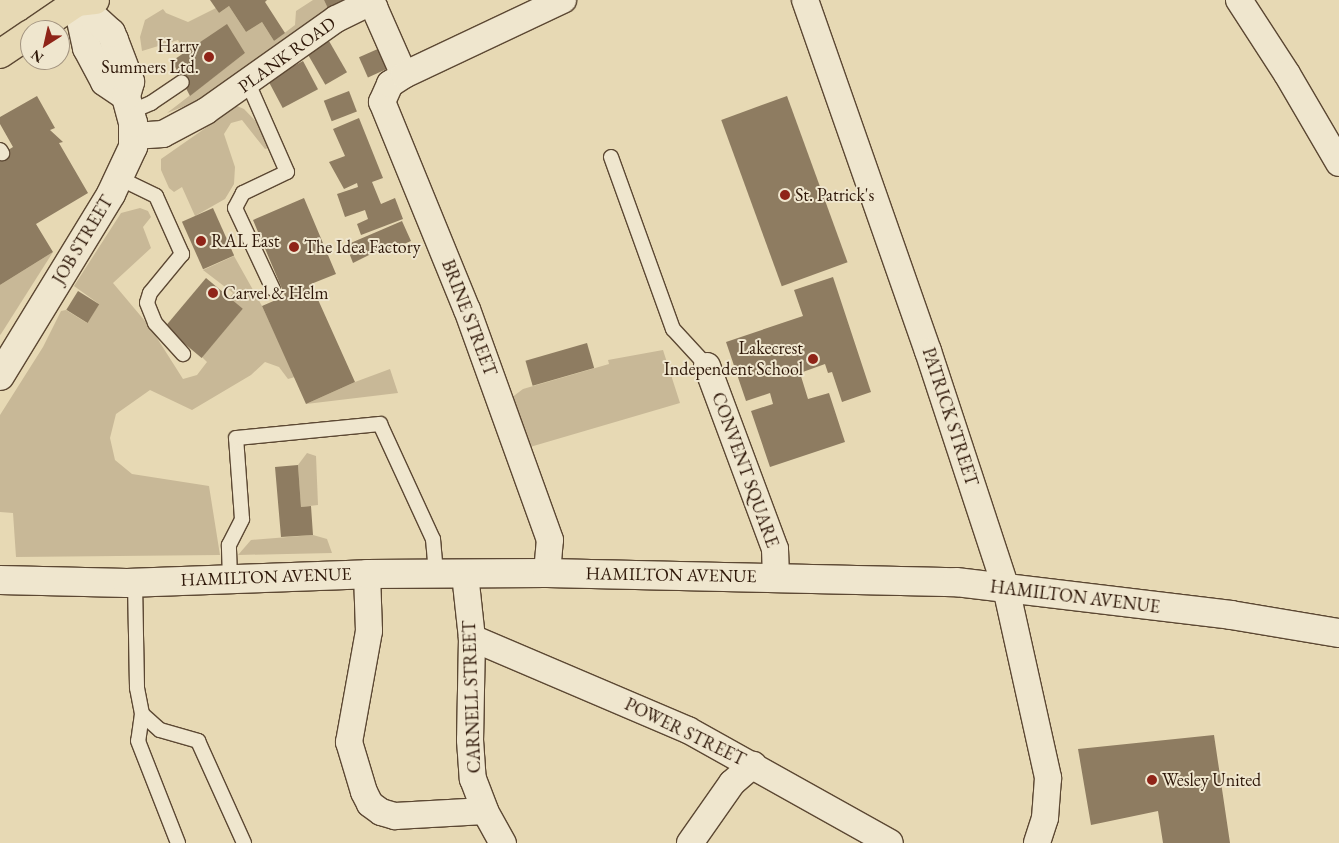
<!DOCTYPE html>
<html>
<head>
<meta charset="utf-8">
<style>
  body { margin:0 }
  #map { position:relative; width:1339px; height:843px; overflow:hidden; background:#e7d9b4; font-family:"EB Garamond",serif }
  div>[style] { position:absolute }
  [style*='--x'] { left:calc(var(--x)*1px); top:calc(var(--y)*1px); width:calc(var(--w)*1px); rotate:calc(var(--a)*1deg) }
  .green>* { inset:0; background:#c8b897 }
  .building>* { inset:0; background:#8e7c61; transform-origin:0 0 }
  .roads { filter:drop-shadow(1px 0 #5c4833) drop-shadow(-1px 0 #5c4833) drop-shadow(0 1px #5c4833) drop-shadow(0 -1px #5c4833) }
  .lane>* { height:14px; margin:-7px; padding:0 7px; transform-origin:7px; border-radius:7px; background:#efe6ce }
  .street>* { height:26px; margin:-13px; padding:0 13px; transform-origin:13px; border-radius:13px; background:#efe6ce }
  .secondary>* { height:28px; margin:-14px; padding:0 14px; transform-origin:14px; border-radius:14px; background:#efe6ce }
  .primary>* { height:28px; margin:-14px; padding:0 14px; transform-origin:14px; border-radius:14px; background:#e7d9b4 }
  .dots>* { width:14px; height:14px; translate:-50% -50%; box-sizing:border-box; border:2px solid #efe6ce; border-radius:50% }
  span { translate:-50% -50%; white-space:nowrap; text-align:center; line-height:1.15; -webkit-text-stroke:4px #efe6ce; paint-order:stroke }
  .poi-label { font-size:18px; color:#2e1708 }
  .right { translate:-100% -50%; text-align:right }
  .left { translate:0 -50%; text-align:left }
  .street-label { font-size:18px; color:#2e1708 }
  .north { position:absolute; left:20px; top:20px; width:50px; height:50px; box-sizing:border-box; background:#efe6ce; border:1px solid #a2937f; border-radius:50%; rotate:215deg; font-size:14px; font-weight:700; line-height:20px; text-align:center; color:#2e1708 }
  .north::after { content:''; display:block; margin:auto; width:18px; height:22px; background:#8f2418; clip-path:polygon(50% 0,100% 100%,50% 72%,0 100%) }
</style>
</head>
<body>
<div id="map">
  <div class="green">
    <div style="clip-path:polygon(313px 0,324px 0,330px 13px,203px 99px,167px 113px,245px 53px,185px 52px,178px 40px,142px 51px,140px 37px,145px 20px,163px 9px,166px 13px,188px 22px,216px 8px,219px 13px,229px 6px,246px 32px,262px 22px,274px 41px,295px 25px,296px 11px)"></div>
    <div style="clip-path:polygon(237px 106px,244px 109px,264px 130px,272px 147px,265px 149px,242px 120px,231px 123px,224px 134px,235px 167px,234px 184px,225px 199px,195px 216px,182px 187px,174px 192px,169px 188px,161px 170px,161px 159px)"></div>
    <div style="clip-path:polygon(140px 208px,148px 211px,151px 217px,143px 227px,151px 248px,113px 283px,150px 327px,183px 379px,197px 375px,207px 362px,202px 357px,242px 309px,229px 298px,233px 293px,203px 270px,234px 256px,262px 306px,295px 377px,288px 379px,279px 367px,265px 362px,251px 375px,192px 410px,150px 390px,116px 414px,110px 438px,115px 460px,132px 474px,209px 486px,220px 555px,16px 557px,13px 513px,0 512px,0 415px,43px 347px,61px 311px,66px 310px,87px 323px,99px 304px,74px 286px,121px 213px)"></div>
    <div style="clip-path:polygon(53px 252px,1px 334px,0 335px,0 285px)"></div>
    <div style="clip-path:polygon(663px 350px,680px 403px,530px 447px,511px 398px,523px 389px,609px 364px,608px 360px)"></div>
    <div style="clip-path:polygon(390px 369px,398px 393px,306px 404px,355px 382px)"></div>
    <div style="clip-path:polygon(307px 453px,316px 456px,318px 505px,301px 507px,298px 465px)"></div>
    <div style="clip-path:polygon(313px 535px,327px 539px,332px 553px,238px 555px,251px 540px)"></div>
  </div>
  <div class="building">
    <div style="clip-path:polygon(210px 0,267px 0,265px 2px,285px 33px,274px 41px,262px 22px,246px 32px,229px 6px,219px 13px)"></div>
    <div style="clip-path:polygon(324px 0,358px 0,330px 13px)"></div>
    <div style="clip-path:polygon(227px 24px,245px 53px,190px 96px,172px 61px)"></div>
    <div style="left:329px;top:41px;width:36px;height:25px;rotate:60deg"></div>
    <div style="left:380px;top:48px;width:22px;height:23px;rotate:66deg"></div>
    <div style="left:303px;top:61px;width:32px;height:40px;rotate:62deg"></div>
    <div style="left:349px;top:91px;width:22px;height:27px;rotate:69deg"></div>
    <div style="clip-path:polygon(37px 96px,55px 128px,50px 130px,63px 142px,59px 143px,88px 193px,36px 224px,53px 252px,0 285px,0 155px,13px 147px,0 124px,0 117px)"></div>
    <div style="left:787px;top:96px;width:177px;height:70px;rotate:70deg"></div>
    <div style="clip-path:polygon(359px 118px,383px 178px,372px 182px,381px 204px,395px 198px,403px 219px,361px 235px,357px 224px,368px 219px,365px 210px,345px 217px,337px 194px,358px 187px,357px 183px,344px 189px,329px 162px,345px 156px,333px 129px)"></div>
    <div style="clip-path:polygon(304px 198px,336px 274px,311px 284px,355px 382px,306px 404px,262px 306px,285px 296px,253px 220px)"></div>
    <div style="left:213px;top:208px;width:52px;height:34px;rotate:66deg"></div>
    <div style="clip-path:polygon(402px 221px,411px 241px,385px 252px,383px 248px,353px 263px,346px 245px)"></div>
    <div style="clip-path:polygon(833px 277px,871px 392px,842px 402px,832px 372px,828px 373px,825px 364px,800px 373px,808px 399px,829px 393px,845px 442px,770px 467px,751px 411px,773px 404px,770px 393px,746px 401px,726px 342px,803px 316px,794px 290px)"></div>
    <div style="left:206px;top:278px;width:48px;height:64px;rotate:40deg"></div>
    <div style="left:78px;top:291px;width:25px;height:22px;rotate:32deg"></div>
    <div style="left:587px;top:343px;width:26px;height:64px;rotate:74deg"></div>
    <div style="clip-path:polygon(298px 465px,301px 507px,311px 506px,313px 535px,281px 537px,275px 467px)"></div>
    <div style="clip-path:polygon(1214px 735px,1230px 843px,1163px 843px,1158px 811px,1091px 825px,1078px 749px)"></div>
  </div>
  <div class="roads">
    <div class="lane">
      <div style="--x:248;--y:83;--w:97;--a:66.3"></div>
      <div style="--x:287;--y:172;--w:49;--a:154.5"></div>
      <div style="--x:243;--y:193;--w:17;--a:118"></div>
      <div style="--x:235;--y:208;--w:89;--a:64.9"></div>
      <div style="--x:130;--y:112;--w:23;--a:-23"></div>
      <div style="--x:151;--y:103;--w:37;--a:-34"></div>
      <div style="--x:0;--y:150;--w:4;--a:56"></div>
      <div style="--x:611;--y:157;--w:183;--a:70.2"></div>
      <div style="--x:673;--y:329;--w:50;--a:47.4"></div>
      <div style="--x:119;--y:178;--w:41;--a:25.9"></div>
      <div style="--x:156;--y:196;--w:64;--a:65.9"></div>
      <div style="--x:182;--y:254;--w:50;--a:129.4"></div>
      <div style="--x:150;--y:293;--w:10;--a:107"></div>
      <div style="--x:147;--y:303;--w:22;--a:68"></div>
      <div style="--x:155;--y:323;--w:42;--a:47.9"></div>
      <div style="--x:230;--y:578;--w:33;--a:-92"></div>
      <div style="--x:229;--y:545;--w:29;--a:-63"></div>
      <div style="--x:242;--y:519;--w:81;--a:-94.2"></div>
      <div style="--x:236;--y:438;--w:145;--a:-5.6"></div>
      <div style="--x:380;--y:424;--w:127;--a:65.3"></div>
      <div style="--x:433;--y:539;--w:35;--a:85"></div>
      <div style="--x:135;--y:583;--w:105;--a:88.9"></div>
      <div style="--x:137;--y:688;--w:26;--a:79"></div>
      <div style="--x:142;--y:714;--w:27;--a:98"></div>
      <div style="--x:138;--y:741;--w:110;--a:68.6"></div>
      <div style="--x:142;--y:714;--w:24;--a:42"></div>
      <div style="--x:160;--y:730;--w:40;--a:16"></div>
      <div style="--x:198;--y:741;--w:112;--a:65.7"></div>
    </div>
    <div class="street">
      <div style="--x:805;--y:0;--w:372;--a:70.7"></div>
      <div style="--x:928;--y:351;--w:250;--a:71.8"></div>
      <div style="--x:1006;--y:588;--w:195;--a:77.5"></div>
      <div style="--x:1048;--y:778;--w:40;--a:94.3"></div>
      <div style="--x:1045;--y:818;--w:26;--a:108"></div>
      <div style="--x:1239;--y:0;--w:88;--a:57"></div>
      <div style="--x:1287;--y:74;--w:103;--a:59.7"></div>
      <div style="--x:134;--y:136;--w:29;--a:-4"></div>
      <div style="--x:163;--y:134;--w:49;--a:-28.1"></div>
      <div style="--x:206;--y:111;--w:159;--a:-35.3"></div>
      <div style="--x:336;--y:19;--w:34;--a:-26"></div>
      <div style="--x:367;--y:4;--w:8;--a:23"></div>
      <div style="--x:374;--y:7;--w:74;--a:66.2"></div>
      <div style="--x:707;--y:366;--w:195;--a:69.6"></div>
      <div style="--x:775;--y:549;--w:27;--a:88"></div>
      <div style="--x:547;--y:573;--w:33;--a:-85"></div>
      <div style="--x:550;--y:540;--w:245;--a:-109.8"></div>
      <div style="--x:467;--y:310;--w:225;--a:-112.2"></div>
      <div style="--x:382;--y:102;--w:20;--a:-66"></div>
      <div style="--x:390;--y:84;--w:17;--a:-33"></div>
      <div style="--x:404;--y:75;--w:176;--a:-25.3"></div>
      <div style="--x:367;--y:574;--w:57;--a:88"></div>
      <div style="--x:369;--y:631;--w:113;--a:100.2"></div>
      <div style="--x:349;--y:742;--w:52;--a:73.3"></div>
      <div style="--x:364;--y:792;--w:13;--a:63"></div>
      <div style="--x:370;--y:804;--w:14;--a:36"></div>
      <div style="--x:381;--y:812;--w:15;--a:16"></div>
      <div style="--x:395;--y:816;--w:90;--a:-3.2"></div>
      <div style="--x:465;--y:574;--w:64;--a:83.8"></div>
      <div style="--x:472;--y:638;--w:102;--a:91.1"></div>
      <div style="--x:470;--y:740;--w:39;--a:86"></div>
      <div style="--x:473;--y:779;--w:34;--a:69"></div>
      <div style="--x:485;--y:811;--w:37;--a:61"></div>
      <div style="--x:472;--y:638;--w:235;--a:23.1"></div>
      <div style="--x:688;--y:730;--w:231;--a:29.2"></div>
      <div style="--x:690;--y:843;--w:73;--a:-55"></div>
      <div style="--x:732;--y:783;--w:28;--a:-41"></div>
    </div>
    <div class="secondary">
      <div style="--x:77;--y:2;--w:47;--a:77.7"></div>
      <div style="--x:87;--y:48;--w:38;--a:62"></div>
      <div style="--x:105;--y:82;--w:25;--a:34"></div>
      <div style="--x:0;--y:376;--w:213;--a:-58.6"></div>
      <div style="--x:111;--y:194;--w:52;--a:-64.9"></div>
      <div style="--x:133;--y:147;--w:24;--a:-90"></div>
      <div style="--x:133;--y:123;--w:28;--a:-105"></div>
      <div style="--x:126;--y:96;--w:15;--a:-74"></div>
      <div style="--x:130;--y:82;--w:45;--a:-110.9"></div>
      <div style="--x:114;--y:40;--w:8;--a:-113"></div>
      <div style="--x:111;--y:33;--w:46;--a:-137.6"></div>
      <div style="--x:0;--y:580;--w:127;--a:1.4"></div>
      <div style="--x:127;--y:583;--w:240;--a:-2.1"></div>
      <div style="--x:367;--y:574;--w:180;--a:-0.3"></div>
      <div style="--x:547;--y:573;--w:409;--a:1.3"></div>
      <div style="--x:956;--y:582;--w:277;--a:6.8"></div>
      <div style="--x:1231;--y:615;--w:109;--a:9.5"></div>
    </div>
    <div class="primary">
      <div style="--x:36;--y:30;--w:50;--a:-34.3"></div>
      <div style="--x:77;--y:2;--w:18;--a:-6"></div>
      <div style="--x:0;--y:54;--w:36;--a:-34"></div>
    </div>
  </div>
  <div class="dots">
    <div style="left:209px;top:57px;background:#8f2418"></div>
    <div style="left:785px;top:195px;background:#8f2418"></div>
    <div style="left:201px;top:241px;background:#8f2418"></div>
    <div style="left:294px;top:247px;background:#8f2418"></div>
    <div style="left:213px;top:293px;background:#8f2418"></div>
    <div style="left:813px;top:359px;background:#8f2418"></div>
    <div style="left:1152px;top:780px;background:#8f2418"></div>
  </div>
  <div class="poi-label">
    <span class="right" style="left:199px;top:57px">Harry<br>Summers Ltd.</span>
    <span class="left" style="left:795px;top:195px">St. Patrick's</span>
    <span class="left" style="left:211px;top:241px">RAL East</span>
    <span class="left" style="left:304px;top:247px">The Idea Factory</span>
    <span class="left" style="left:223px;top:293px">Carvel &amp; Helm</span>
    <span class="right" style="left:803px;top:359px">Lakecrest<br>Independent School</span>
    <span class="left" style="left:1162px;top:780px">Wesley United</span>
  </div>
  <div class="street-label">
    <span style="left:287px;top:55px;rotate:-36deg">PLANK ROAD</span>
    <span style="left:83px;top:240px;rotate:-59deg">JOB STREET</span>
    <span style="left:469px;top:318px;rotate:69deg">BRINE STREET</span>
    <span style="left:950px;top:417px;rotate:72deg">PATRICK STREET</span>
    <span style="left:745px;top:470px;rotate:70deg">CONVENT SQUARE</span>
    <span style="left:671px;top:575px;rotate:1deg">HAMILTON AVENUE</span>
    <span style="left:266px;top:577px;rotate:-2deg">HAMILTON AVENUE</span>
    <span style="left:1075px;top:597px;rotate:7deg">HAMILTON AVENUE</span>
    <span style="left:472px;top:697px;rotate:-92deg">CARNELL STREET</span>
    <span style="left:685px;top:732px;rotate:26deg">POWER STREET</span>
  </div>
  <div class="north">N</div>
</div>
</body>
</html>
